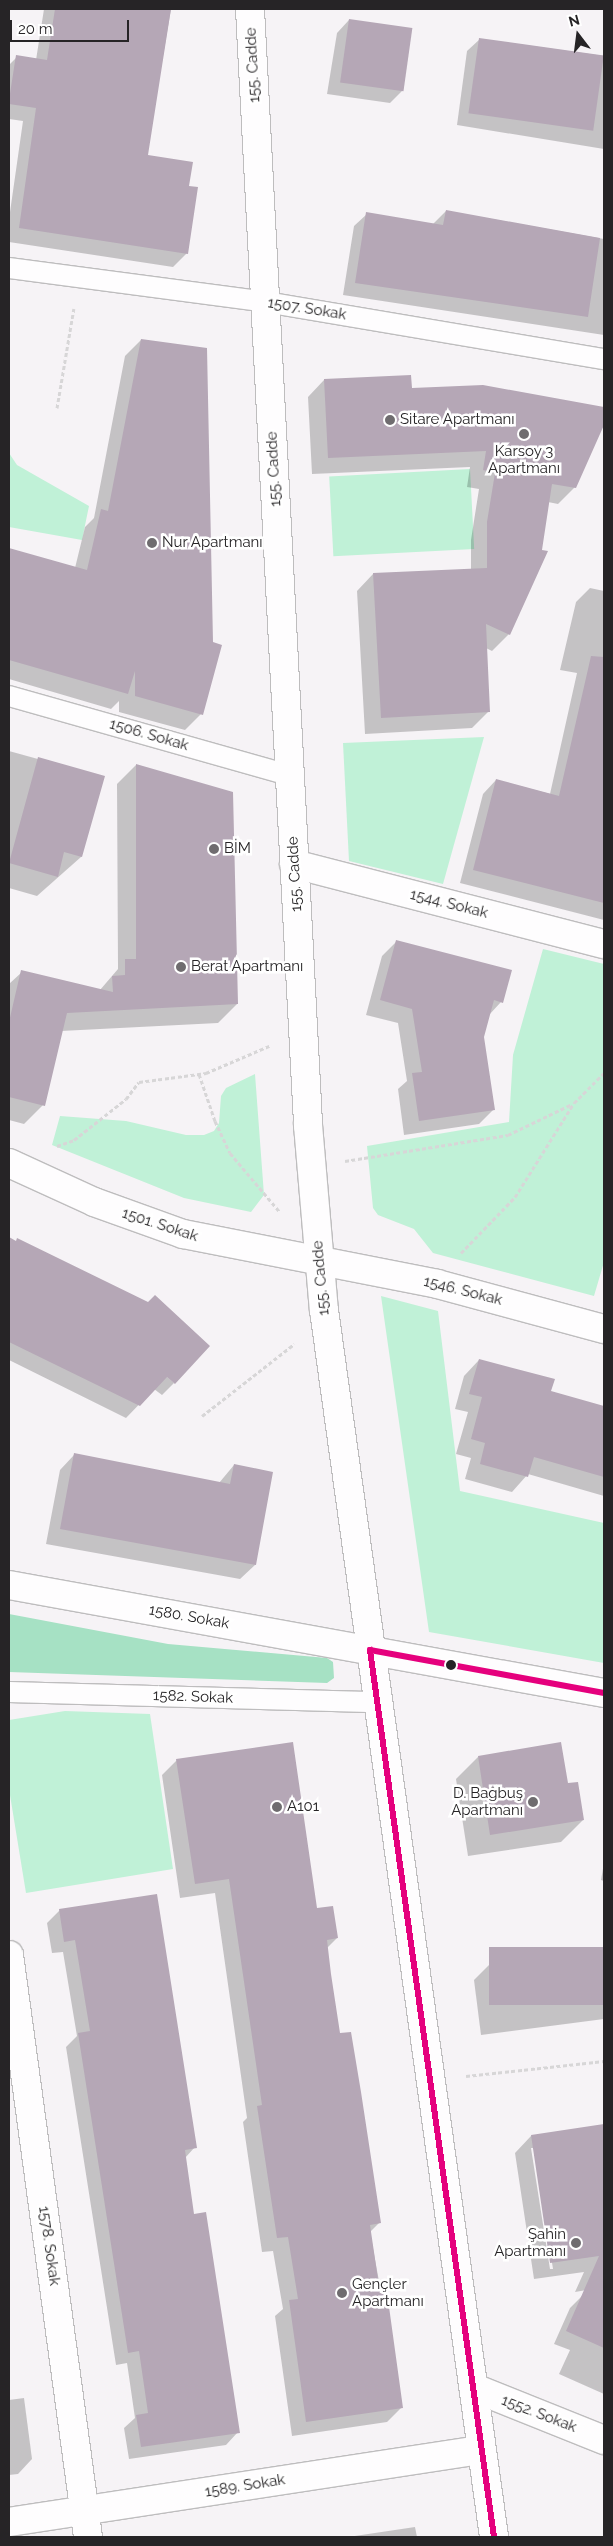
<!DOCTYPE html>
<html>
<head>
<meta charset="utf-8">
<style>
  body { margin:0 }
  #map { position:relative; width:613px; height:2546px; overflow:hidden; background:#f6f3f6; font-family:Raleway,sans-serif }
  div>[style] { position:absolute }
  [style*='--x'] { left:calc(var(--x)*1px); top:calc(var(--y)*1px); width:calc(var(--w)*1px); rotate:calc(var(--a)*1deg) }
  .green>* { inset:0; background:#c0f1d7; transform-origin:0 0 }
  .forest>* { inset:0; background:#a6e1c4 }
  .shadow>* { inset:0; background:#0003 }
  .building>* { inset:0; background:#b5a7b6; transform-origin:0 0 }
  .path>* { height:3px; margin-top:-1.5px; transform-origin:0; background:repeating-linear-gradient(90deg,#d7d6d7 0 4px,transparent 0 6.5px) }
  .roads { filter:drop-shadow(1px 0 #bebdbe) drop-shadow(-1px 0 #bebdbe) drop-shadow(0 1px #bebdbe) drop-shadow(0 -1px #bebdbe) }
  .service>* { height:20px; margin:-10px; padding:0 10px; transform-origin:10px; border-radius:10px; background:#fefdfe }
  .minor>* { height:28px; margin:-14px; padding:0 14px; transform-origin:14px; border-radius:14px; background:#fefdfe }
  .tertiary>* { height:28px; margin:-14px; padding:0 14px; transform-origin:14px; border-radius:14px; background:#fefdfe }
  .bus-1>* { height:6px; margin:-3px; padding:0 3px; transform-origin:3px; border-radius:3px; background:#e5007d }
  .dots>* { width:14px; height:14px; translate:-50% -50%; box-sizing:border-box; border:2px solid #fff; border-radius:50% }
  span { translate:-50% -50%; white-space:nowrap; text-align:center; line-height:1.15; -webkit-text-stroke:5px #fff; paint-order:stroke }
  .street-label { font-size:15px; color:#262426 }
  .poi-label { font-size:15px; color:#262426 }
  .left { translate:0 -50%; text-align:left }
  .right { translate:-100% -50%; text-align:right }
  .frame { position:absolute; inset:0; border:10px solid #262426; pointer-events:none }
  .north { position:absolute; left:553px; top:10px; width:50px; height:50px; -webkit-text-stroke:4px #fff; paint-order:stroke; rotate:345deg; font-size:14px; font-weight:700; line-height:20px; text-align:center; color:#262426 }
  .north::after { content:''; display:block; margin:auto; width:18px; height:22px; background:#262426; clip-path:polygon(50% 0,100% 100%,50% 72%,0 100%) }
  .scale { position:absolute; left:10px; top:20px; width:119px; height:22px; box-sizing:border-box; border:2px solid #262426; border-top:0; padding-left:6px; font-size:15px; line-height:18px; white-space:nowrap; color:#262426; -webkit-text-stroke:4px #fff; paint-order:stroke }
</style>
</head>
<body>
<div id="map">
  <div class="green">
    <div style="clip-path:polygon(9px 453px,17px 465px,89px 506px,82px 540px,9px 527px)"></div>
    <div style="left:470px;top:469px;width:80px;height:141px;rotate:87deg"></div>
    <div style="clip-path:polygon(484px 737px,443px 884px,349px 861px,343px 743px)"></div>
    <div style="clip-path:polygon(543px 949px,604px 964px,604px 1262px,594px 1296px,433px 1253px,414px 1229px,378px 1215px,373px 1208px,367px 1146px,509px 1122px,513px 1055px)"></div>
    <div style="clip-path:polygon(255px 1074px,264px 1195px,251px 1212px,184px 1198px,52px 1145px,60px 1116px,126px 1121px,186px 1135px,204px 1135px,214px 1131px,219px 1123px,221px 1096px,226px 1088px)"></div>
    <div style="clip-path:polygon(381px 1296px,438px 1311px,460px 1491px,604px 1523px,604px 1663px,429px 1632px)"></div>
    <div style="clip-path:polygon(65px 1711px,150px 1714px,173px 1869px,26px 1893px,9px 1789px,9px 1720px)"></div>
  </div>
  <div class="forest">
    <div style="clip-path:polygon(9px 1614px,168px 1644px,327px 1658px,333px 1662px,334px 1678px,327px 1683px,9px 1672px)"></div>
  </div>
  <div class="shadow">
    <div style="clip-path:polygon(44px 9px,171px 9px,146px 156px,188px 187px,187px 253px,173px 267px,9px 242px,9px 219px,23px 121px,9px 119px,9px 65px,17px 57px,36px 60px)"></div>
    <div style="clip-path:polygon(349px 20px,402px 91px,390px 103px,327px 94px,337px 33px)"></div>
    <div style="clip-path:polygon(480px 39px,604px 56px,604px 149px,457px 125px,467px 51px)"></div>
    <div style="clip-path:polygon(446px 211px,604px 239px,604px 335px,343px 295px,354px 226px,367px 214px,433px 224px)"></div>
    <div style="clip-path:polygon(141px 340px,201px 714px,185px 730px,119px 712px,119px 701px,111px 709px,9px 679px,9px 549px,75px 568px,85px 527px,94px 518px,125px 356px)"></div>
    <div style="clip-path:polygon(410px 376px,411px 389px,482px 387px,604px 408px,604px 422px,575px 487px,558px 504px,548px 502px,509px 634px,492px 651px,486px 648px,489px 711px,472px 728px,365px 734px,357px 591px,373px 574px,471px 570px,471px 540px,479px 489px,467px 487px,470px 467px,312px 474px,308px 397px,324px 380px)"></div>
    <div style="clip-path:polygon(590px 588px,604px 591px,604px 920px,460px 883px,483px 794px,496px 780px,550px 794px,577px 673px,560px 670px,576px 602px)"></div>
    <div style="clip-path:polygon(9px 751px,103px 777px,81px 857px,37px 896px,9px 888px)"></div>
    <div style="clip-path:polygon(136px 765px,237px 1004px,218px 1023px,61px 1031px,43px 1105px,24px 1124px,9px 1120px,9px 984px,22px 972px,100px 990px,118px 969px,117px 784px)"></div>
    <div style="clip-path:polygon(397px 941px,501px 1002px,489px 1015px,483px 1037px,494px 1109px,479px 1124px,404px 1135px,398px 1089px,407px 1081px,398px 1023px,366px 1015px,382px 956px)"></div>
    <div style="clip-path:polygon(9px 1239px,16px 1242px,174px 1383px,162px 1395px,154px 1389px,126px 1418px,9px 1360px)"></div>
    <div style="clip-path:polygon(479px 1360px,550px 1392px,604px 1407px,604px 1496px,528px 1474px,512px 1492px,465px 1479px,471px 1458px,456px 1454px,468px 1412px,455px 1409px,464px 1376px)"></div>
    <div style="clip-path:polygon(74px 1455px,219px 1483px,234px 1465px,255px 1565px,240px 1579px,46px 1544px,60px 1470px)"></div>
    <div style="clip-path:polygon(478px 1757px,567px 1785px,583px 1820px,561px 1842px,468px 1856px,456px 1779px)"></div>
    <div style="clip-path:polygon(177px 1760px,316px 1909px,337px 1938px,326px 1949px,339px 2035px,379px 2223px,370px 2232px,402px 2407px,387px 2422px,292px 2436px,275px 2316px,283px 2309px,273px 2251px,262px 2252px,243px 2122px,247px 2118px,215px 1893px,180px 1898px,162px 1775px)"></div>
    <div style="clip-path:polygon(604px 1863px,604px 1881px,601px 1880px)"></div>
    <div style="clip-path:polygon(60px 1910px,195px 2147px,185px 2158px,193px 2215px,238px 2432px,226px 2445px,129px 2459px,124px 2428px,135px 2418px,127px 2363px,116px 2365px,66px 2047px,77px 2036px,63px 1952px,52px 1953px,47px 1923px)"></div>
    <div style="clip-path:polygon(604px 1948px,604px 2019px,481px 2035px,474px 1980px,491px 1963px)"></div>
    <div style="clip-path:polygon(evenodd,604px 2126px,604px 2287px,575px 2292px,584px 2272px,534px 2279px,515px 2153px,531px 2136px,604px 2126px,531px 2148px,534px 2148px,553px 2269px,550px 2269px,531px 2148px)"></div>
    <div style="clip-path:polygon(583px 2295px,604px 2305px,604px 2394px,559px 2374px,570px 2350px,554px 2344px,570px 2308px)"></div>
    <div style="clip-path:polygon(24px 2398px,32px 2459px,18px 2474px,9px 2475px,9px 2400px)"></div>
    <div style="clip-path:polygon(415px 2527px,417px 2537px,348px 2537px)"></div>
  </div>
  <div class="building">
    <div style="clip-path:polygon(55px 9px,171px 9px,148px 155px,193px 162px,189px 186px,198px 187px,188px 254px,19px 228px,36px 108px,9px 104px,9px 100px,16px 55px,47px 60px)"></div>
    <div style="left:349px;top:19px;width:64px;height:64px;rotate:8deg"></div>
    <div style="left:479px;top:38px;width:126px;height:76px;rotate:8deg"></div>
    <div style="clip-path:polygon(446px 210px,600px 238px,588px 317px,355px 283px,366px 212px,443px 225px)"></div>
    <div style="clip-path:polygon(141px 339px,207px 348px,213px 642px,222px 645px,203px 715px,135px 696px,135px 671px,128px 694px,9px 660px,9px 548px,87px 570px,101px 509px,108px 511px)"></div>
    <div style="clip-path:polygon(411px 375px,412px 388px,483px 385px,604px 407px,604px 425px,576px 488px,552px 484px,542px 550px,548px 551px,510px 635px,486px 624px,490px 712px,381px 718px,373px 573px,487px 568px,487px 522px,495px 473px,483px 470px,486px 451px,328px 458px,324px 379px)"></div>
    <div style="clip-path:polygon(591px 656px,604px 657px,604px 903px,473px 870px,496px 779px,559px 796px)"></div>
    <div style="clip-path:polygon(38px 757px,105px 776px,82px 857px,64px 852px,58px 877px,9px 863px)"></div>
    <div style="clip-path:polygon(136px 764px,233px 792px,238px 1004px,67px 1013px,45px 1106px,9px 1097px,9px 1022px,21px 970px,113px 992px,112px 976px,125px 975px,125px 959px,136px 959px)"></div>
    <div style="clip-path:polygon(396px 940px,512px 970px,503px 1003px,494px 1000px,484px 1037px,495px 1110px,419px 1121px,412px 1073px,422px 1072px,412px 1009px,380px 1000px)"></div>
    <div style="clip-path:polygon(9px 1237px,16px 1241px,17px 1238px,148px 1302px,155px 1295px,210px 1346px,175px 1384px,167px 1377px,140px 1406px,9px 1342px)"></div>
    <div style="clip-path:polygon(479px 1359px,555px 1379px,551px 1391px,604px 1406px,604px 1477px,534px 1457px,528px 1477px,480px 1464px,485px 1443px,471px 1439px,482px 1397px,469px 1394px)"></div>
    <div style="clip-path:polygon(74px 1453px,230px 1484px,234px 1464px,273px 1472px,256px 1565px,60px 1529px)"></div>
    <div style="clip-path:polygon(293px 1742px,317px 1908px,333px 1906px,338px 1938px,327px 1940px,331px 1974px,340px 2033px,351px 2032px,361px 2092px,381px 2223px,370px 2225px,379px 2286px,386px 2285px,403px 2408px,306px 2422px,289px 2300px,298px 2299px,288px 2237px,277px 2238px,257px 2106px,262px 2105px,229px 1879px,195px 1884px,176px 1759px)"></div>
    <div style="clip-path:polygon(561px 1742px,568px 1783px,578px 1782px,584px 1820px,490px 1835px,478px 1756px)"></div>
    <div style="clip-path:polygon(157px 1894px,197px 2148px,185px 2150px,194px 2214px,206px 2212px,240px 2433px,141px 2447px,136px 2415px,148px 2413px,139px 2351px,128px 2353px,78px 2033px,90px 2031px,75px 1940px,64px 1942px,59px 1909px)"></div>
    <div style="left:604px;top:1947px;width:58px;height:115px;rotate:90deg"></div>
    <div style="clip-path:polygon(604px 2124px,604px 2348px,566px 2331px,599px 2256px,550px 2263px,531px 2135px)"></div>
  </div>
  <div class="path">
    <div style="--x:57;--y:408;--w:101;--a:-80.4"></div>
    <div style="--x:199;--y:1074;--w:50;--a:71.2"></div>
    <div style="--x:215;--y:1121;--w:35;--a:65"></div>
    <div style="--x:230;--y:1153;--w:76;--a:49.8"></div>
    <div style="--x:57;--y:1146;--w:18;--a:-19"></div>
    <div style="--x:74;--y:1140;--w:66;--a:-38.3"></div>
    <div style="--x:126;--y:1099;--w:21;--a:-53"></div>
    <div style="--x:139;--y:1082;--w:68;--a:-7.7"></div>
    <div style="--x:206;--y:1073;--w:69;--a:-23.2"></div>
    <div style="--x:345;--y:1161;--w:165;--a:-9.1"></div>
    <div style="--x:508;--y:1135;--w:71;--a:-25.8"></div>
    <div style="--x:461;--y:1253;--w:78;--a:-46"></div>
    <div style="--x:515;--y:1197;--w:111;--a:-57.9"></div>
    <div style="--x:574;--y:1103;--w:42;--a:-45"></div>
    <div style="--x:202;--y:1416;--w:117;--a:-38"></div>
    <div style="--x:466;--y:2076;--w:139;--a:-6.2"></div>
  </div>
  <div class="roads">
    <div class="service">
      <div style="--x:9;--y:268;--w:259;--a:7.5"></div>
      <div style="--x:266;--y:302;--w:343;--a:9.6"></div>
      <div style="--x:9;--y:696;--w:291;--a:15.8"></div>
      <div style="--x:9;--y:1692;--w:368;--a:1.6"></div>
    </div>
    <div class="minor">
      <div style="--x:294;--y:864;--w:320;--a:14.5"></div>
      <div style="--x:9;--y:1163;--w:94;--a:24.6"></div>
      <div style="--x:94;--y:1202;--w:95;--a:19.8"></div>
      <div style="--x:183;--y:1234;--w:259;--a:11.1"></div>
      <div style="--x:437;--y:1284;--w:173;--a:15.1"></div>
      <div style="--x:9;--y:1585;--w:605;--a:10.29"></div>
      <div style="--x:9;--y:1955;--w:587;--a:82.27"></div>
      <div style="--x:474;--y:2388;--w:140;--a:21.8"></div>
      <div style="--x:9;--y:2522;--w:478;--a:-8.7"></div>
    </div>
    <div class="tertiary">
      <div style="--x:250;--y:9;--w:1118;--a:87.02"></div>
      <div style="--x:308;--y:1125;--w:186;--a:85.1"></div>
      <div style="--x:324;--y:1310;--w:1239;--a:82.11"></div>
    </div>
  </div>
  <div class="bus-1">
    <div style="--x:494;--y:2537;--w:896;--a:-97.96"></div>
    <div style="--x:370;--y:1650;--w:238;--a:10.4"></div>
  </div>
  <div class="dots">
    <div style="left:390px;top:420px;background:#6f6c6f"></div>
    <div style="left:524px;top:434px;background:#6f6c6f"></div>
    <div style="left:152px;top:543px;background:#6f6c6f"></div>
    <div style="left:214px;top:849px;background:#6f6c6f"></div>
    <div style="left:181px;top:967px;background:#6f6c6f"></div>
    <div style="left:451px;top:1665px;background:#262426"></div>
    <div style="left:533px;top:1802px;background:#6f6c6f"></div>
    <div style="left:277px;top:1807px;background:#6f6c6f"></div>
    <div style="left:576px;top:2243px;background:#6f6c6f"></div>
    <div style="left:342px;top:2293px;background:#6f6c6f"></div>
  </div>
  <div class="street-label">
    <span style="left:253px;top:65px;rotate:-93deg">155. Cadde</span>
    <span style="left:307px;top:309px;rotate:9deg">1507. Sokak</span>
    <span style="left:274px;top:469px;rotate:-93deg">155. Cadde</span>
    <span style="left:149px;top:735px;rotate:16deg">1506. Sokak</span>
    <span style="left:295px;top:874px;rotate:-93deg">155. Cadde</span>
    <span style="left:449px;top:904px;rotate:14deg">1544. Sokak</span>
    <span style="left:160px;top:1225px;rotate:18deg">1501. Sokak</span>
    <span style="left:321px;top:1278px;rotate:-95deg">155. Cadde</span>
    <span style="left:463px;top:1291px;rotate:14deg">1546. Sokak</span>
    <span style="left:189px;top:1617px;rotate:10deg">1580. Sokak</span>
    <span style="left:193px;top:1697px;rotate:2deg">1582. Sokak</span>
    <span style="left:49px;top:2246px;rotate:82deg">1578. Sokak</span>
    <span style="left:539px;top:2414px;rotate:21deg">1552. Sokak</span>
    <span style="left:245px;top:2486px;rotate:-9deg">1589. Sokak</span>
  </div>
  <div class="poi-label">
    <span class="left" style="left:400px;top:420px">Sitare Apartmanı</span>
    <span style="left:524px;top:460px">Karsoy 3<br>Apartmanı</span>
    <span class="left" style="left:162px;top:543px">Nur Apartmanı</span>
    <span class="left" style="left:224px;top:849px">BİM</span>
    <span class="left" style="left:191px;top:967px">Berat Apartmanı</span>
    <span class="right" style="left:523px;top:1802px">D. Bağbuş<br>Apartmanı</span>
    <span class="left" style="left:287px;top:1807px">A101</span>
    <span class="right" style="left:566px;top:2243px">Şahin<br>Apartmanı</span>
    <span class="left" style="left:352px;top:2293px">Gençler<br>Apartmanı</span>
  </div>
  <div class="frame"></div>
  <div class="north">N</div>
  <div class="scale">20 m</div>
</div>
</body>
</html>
